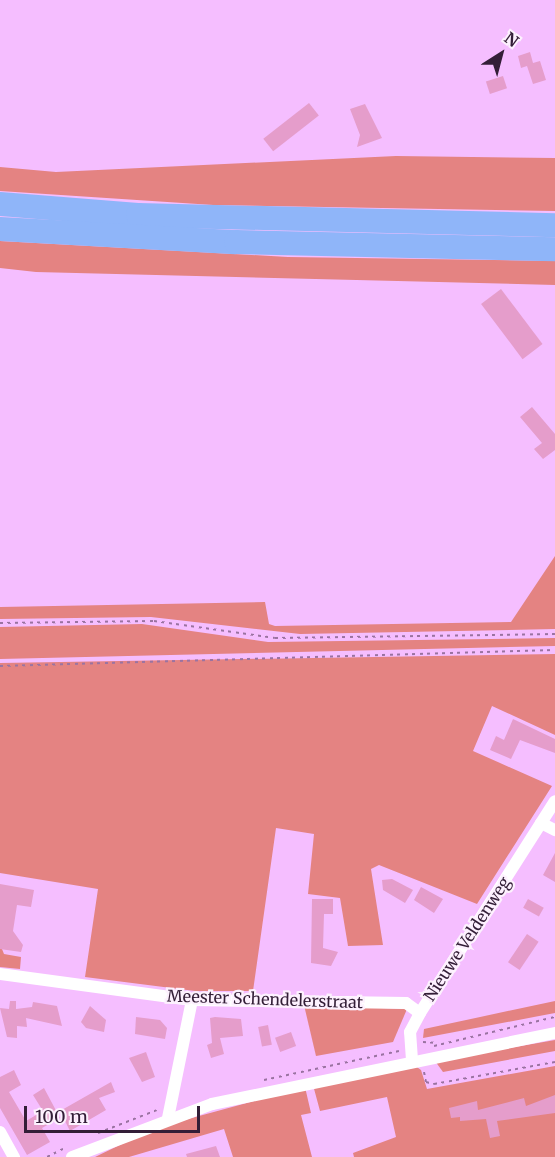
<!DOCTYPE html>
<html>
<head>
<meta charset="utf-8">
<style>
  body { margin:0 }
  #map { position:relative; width:555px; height:1157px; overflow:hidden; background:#f5beff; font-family:Merriweather,serif }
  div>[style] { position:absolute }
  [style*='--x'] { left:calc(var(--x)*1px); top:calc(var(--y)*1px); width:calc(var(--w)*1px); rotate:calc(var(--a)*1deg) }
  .green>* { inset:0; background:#e48382 }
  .building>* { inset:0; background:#e59dcb; transform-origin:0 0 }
  .path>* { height:2px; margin-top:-1px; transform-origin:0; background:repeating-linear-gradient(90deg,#9a73a1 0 3px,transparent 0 7.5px) }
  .minor>* { height:12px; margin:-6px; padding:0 6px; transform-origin:6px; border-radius:6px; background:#fff }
  .motorway>* { height:24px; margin:-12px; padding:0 12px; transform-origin:12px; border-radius:12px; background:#8fb5f9 }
  span { translate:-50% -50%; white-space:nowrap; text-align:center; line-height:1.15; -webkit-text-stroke:4.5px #fdf1fe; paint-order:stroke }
  .street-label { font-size:16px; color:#331e37 }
  .north { position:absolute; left:471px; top:24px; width:60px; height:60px; -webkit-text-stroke:4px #fdf1fe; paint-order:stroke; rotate:36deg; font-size:16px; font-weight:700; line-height:24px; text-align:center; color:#331e37 }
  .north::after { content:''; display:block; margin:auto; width:21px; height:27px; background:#331e37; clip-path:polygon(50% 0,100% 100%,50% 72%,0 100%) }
  .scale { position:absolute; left:24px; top:1106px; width:176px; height:27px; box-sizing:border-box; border:3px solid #331e37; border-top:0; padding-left:8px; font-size:18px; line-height:21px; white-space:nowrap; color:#331e37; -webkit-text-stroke:4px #fdf1fe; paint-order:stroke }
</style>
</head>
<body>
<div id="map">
  <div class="green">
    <div style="clip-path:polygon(396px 156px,555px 158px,555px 211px,213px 205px,0 191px,0 167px,56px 172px)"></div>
    <div style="clip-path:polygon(0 241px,288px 257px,555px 261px,555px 285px,36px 272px,0 268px)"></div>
    <div style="clip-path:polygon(555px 556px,555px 629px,300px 634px,151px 617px,0 619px,0 607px,265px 602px,269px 624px,275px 626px,511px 622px)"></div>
    <div style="clip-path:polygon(142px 624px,268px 642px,555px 638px,555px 646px,0 659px,0 627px)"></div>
    <div style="clip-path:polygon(555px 654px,555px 735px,492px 706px,473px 751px,552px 786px,477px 904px,379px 865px,371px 869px,383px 945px,348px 946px,340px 898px,308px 894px,314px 834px,276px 828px,253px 991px,195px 991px,85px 977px,98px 889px,0 873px,0 663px)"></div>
    <div style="clip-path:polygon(0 944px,4px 954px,21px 957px,20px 969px,0 967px)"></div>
    <div style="clip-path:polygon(555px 1001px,555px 1013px,423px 1038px,424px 1029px)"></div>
    <div style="clip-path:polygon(304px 1005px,407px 1009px,393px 1042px,316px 1056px)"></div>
    <div style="clip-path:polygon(555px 1040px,555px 1051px,443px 1072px,435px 1061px)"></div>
    <div style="clip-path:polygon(414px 1065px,421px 1070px,427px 1089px,555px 1066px,555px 1157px,354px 1157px,353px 1153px,396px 1137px,387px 1097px,320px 1111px,313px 1085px)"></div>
    <div style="clip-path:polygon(305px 1087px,311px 1113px,301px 1115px,312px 1157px,233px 1157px,224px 1129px,129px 1157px,95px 1157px,155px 1128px)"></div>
  </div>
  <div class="building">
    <div style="clip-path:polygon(530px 52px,533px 63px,540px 61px,546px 80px,533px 84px,527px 66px,521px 68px,518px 56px)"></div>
    <div style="left:503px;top:76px;width:13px;height:18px;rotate:72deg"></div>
    <div style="left:309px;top:103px;width:16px;height:58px;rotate:52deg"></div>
    <div style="clip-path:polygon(365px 104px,382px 138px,357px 147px,360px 135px,350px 109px)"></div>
    <div style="left:501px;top:289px;width:69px;height:25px;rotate:53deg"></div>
    <div style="clip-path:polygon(532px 407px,555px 434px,555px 450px,543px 459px,534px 449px,542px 443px,520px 417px)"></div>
    <div style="clip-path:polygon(513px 719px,555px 739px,555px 753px,520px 740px,511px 759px,490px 750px,496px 736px,504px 740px)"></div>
    <div style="clip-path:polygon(555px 853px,555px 882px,543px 875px)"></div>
    <div style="clip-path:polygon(392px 879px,413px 890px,405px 903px,383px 890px,382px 880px)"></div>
    <div style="clip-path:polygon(0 884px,34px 890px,31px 907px,17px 905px,13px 931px,23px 945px,21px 952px,0 949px)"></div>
    <div style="clip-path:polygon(421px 887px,443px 899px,434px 913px,414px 900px)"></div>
    <div style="clip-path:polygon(312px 899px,333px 899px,333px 914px,324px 914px,323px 948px,338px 952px,331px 966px,311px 963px)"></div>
    <div style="left:528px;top:899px;width:18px;height:10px;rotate:29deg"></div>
    <div style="left:527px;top:934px;width:14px;height:34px;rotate:34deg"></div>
    <div style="clip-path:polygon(10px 1001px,16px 1001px,16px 1009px,32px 1007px,33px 1002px,57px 1006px,62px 1026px,26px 1018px,27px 1027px,17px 1026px,17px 1038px,7px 1037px,0 1008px,9px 1009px)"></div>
    <div style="clip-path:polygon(90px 1006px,106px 1020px,104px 1032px,86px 1028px,81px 1022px)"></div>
    <div style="clip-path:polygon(136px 1017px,160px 1020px,167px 1028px,165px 1039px,135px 1034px)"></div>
    <div style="clip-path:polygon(215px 1017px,241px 1019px,243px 1036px,220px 1038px,224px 1054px,211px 1058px,207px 1045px,212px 1043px,210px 1018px)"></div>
    <div style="left:268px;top:1025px;width:20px;height:10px;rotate:79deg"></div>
    <div style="left:291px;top:1032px;width:15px;height:17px;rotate:70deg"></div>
    <div style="clip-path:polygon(146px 1052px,155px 1077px,142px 1082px,129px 1058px)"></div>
    <div style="clip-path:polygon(14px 1070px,21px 1085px,9px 1092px,26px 1121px,43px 1111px,33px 1095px,44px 1088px,60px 1118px,42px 1128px,50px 1142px,27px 1155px,0 1108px,0 1077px)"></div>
    <div style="clip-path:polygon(111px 1082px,115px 1092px,99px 1098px,106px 1110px,70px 1131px,60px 1111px)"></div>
    <div style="clip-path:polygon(555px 1095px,555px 1113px,497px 1121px,500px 1136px,490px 1138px,486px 1119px,460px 1121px,460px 1117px,451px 1118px,449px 1108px,477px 1101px,478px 1110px,524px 1098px,526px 1106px)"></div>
    <div style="clip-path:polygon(216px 1146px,220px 1157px,187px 1157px,186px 1154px)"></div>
  </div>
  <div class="path">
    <div style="--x:0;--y:623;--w:154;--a:-0.7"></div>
    <div style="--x:154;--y:621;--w:122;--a:8"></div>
    <div style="--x:275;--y:638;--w:280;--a:-0.8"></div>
    <div style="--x:0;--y:666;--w:555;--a:-1.65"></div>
    <div style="--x:423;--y:1042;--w:15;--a:4"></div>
    <div style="--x:434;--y:1046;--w:124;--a:-13.5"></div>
    <div style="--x:424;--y:1072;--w:10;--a:79"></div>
    <div style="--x:426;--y:1082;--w:8;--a:14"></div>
    <div style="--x:434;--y:1084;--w:123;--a:-10.3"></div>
    <div style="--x:264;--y:1080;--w:138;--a:-12.1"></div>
    <div style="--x:98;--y:1133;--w:63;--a:-21.3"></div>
    <div style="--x:47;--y:1157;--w:18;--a:-27"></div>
  </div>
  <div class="minor">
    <div style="--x:541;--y:823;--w:16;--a:27"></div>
    <div style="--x:0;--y:974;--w:194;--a:7.7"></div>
    <div style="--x:192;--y:1000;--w:214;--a:0.8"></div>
    <div style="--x:406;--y:1003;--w:17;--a:36"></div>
    <div style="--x:412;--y:1060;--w:28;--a:-94"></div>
    <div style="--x:410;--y:1032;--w:21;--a:-62"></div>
    <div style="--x:420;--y:1013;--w:251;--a:-57.5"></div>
    <div style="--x:168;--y:1118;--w:120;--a:-78.5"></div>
    <div style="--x:0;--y:1132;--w:29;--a:61"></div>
    <div style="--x:72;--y:1157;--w:150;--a:-20.7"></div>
    <div style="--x:212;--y:1104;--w:350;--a:-11.7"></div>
  </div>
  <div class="motorway">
    <div style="--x:0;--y:204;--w:138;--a:4.6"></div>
    <div style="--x:138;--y:215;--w:417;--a:1.4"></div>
    <div style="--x:0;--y:229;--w:236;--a:3.2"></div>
    <div style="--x:236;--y:242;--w:319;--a:1.3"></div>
  </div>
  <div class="street-label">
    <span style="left:467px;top:939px;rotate:-57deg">Nieuwe Veldenweg</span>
    <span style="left:265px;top:999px;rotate:2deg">Meester Schendelerstraat</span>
  </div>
  <div class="north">N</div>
  <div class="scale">100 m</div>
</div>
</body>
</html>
